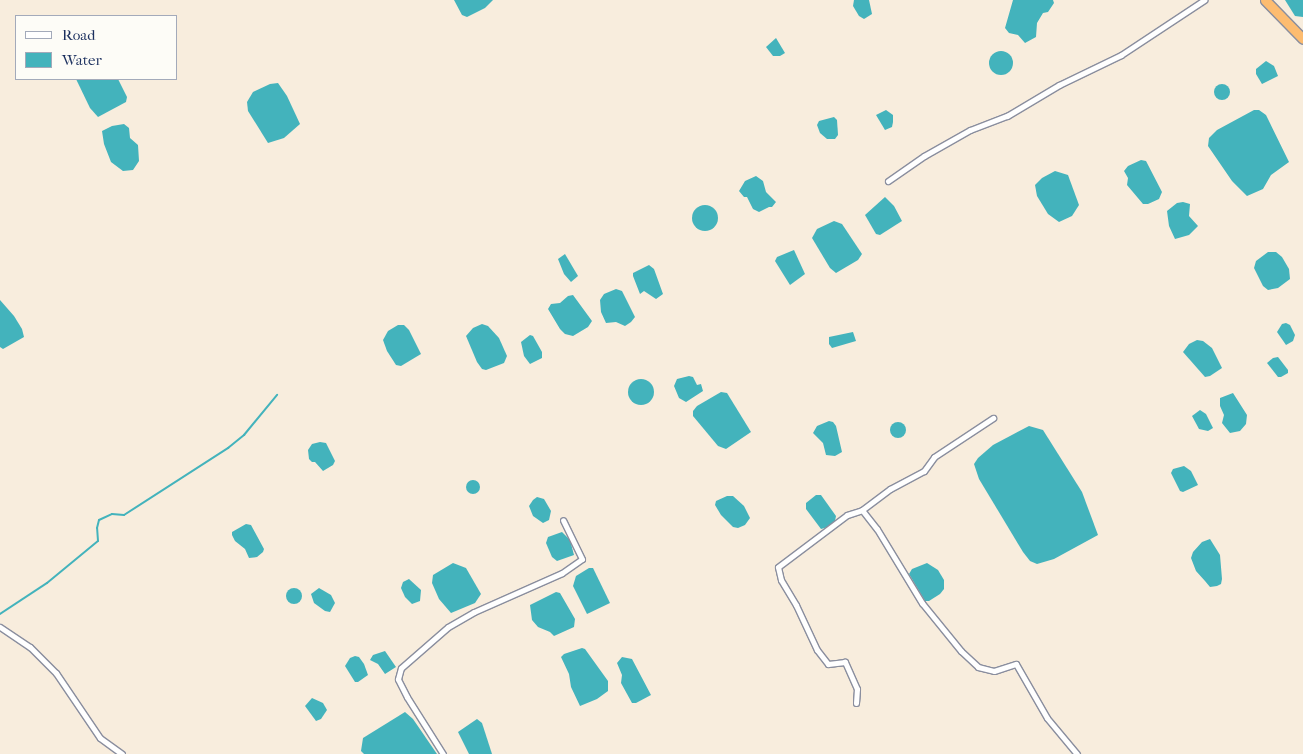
<!DOCTYPE html>
<html>
<head>
<meta charset="utf-8">
<style>
  body { margin:0 }
  #map { position:relative; width:1303px; height:754px; overflow:hidden; background:#f8eddd; font-family:"IM FELL French Canon",serif }
  div>[style] { position:absolute }
  [style*='--x'] { left:calc(var(--x)*1px); top:calc(var(--y)*1px); width:calc(var(--w)*1px); rotate:calc(var(--a)*1deg) }
  .water>* { inset:0; background:#43b3bc }
  .round { border-radius:50% }
  .stream>* { height:2px; margin:-1px; padding:0 1px; transform-origin:1px; border-radius:1px; background:#43b3bc }
  .roads { filter:drop-shadow(1px 0 #8a8e9e) drop-shadow(-1px 0 #8a8e9e) drop-shadow(0 1px #8a8e9e) drop-shadow(0 -1px #8a8e9e) }
  .minor>* { height:5px; margin:-2.5px; padding:0 2.5px; transform-origin:2.5px; border-radius:2.5px; background:#fff }
  .trunk>* { height:9px; margin:-4.5px; padding:0 4.5px; transform-origin:4.5px; border-radius:4.5px; background:#fdbc70 }
  span { translate:-50% -50%; white-space:nowrap; text-align:center; line-height:1.15; -webkit-text-stroke:4px #fdfcf7; paint-order:stroke }
  .legend { position:absolute; left:15px; top:15px; width:162px; height:65px; box-sizing:border-box; background:#fdfcf7; border:1px solid #a3aaba; margin:0; padding:6px 9px; list-style:none; font-size:15px; color:#1b2f5e }
  .legend li { display:flex; align-items:center; gap:10px; height:25px }
  .legend b { width:25px; border:1px solid #a3aaba }
</style>
</head>
<body>
<div id="map">
  <div class="water">
    <div style="clip-path:polygon(454px 0,493px 0,485px 8px,467px 17px,462px 15px)"></div>
    <div style="clip-path:polygon(854px 0,869px 0,872px 14px,864px 19px,859px 16px,853px 6px)"></div>
    <div style="clip-path:polygon(1013px 0,1053px 0,1054px 3px,1048px 12px,1043px 13px,1037px 23px,1036px 37px,1025px 43px,1018px 35px,1009px 33px,1005px 28px)"></div>
    <div style="clip-path:polygon(1285px 0,1303px 0,1303px 17px,1295px 16px)"></div>
    <div style="clip-path:polygon(776px 38px,785px 53px,780px 56px,773px 56px,766px 47px)"></div>
    <div class="round" style="left:989px;top:51px;width:24px;height:24px"></div>
    <div style="clip-path:polygon(1266px 61px,1274px 66px,1278px 76px,1262px 84px,1256px 74px,1256px 69px)"></div>
    <div style="clip-path:polygon(76px 79px,118px 79px,127px 97px,126px 102px,98px 117px,90px 108px)"></div>
    <div style="clip-path:polygon(278px 83px,287px 96px,300px 124px,284px 138px,268px 143px,248px 111px,247px 102px,253px 92px,270px 84px)"></div>
    <div class="round" style="left:1214px;top:84px;width:16px;height:16px"></div>
    <div style="clip-path:polygon(886px 110px,893px 115px,893px 122px,892px 127px,885px 130px,876px 115px)"></div>
    <div style="clip-path:polygon(1254px 110px,1259px 110px,1266px 115px,1289px 162px,1271px 175px,1263px 189px,1247px 196px,1232px 181px,1208px 146px,1209px 138px,1217px 130px)"></div>
    <div style="clip-path:polygon(834px 117px,837px 120px,838px 135px,835px 139px,827px 139px,820px 133px,817px 125px,819px 121px)"></div>
    <div style="clip-path:polygon(124px 124px,129px 128px,130px 138px,138px 145px,139px 161px,133px 170px,123px 171px,111px 162px,104px 144px,102px 131px,112px 126px)"></div>
    <div style="clip-path:polygon(1141px 160px,1146px 161px,1162px 192px,1159px 199px,1148px 204px,1143px 204px,1127px 185px,1128px 178px,1124px 171px,1128px 166px)"></div>
    <div style="clip-path:polygon(1055px 171px,1068px 175px,1079px 205px,1072px 216px,1059px 222px,1048px 214px,1037px 196px,1035px 185px,1042px 178px)"></div>
    <div style="clip-path:polygon(756px 176px,763px 181px,766px 192px,776px 202px,772px 207px,769px 207px,759px 212px,753px 209px,747px 197px,744px 197px,739px 191px,745px 181px)"></div>
    <div style="clip-path:polygon(885px 197px,894px 206px,902px 221px,880px 235px,876px 234px,865px 215px)"></div>
    <div style="clip-path:polygon(1183px 202px,1190px 204px,1189px 216px,1198px 226px,1189px 235px,1175px 239px,1169px 226px,1167px 211px,1177px 203px)"></div>
    <div class="round" style="left:692px;top:205px;width:26px;height:26px"></div>
    <div style="clip-path:polygon(834px 221px,842px 224px,862px 254px,858px 260px,836px 273px,830px 268px,812px 238px,817px 229px)"></div>
    <div style="clip-path:polygon(794px 250px,805px 274px,790px 285px,775px 261px,777px 257px)"></div>
    <div style="clip-path:polygon(1268px 252px,1276px 252px,1282px 257px,1289px 269px,1290px 279px,1278px 288px,1268px 290px,1263px 286px,1254px 268px,1256px 261px)"></div>
    <div style="clip-path:polygon(565px 254px,578px 276px,571px 282px,564px 274px,558px 259px)"></div>
    <div style="clip-path:polygon(649px 265px,654px 269px,663px 294px,656px 299px,644px 291px,640px 294px,633px 276px,633px 273px)"></div>
    <div style="clip-path:polygon(616px 289px,622px 291px,635px 317px,631px 322px,625px 326px,616px 322px,606px 323px,601px 312px,600px 300px,604px 294px)"></div>
    <div style="clip-path:polygon(573px 295px,592px 321px,588px 327px,573px 336px,565px 334px,560px 329px,548px 309px,551px 304px,560px 303px,568px 296px)"></div>
    <div style="clip-path:polygon(0 300px,14px 316px,22px 329px,24px 337px,3px 349px,0 347px)"></div>
    <div style="clip-path:polygon(1286px 323px,1290px 325px,1295px 335px,1293px 341px,1286px 345px,1277px 332px,1282px 324px)"></div>
    <div style="clip-path:polygon(482px 324px,488px 326px,499px 338px,507px 356px,504px 363px,486px 370px,482px 369px,477px 362px,466px 336px,473px 328px)"></div>
    <div style="clip-path:polygon(398px 325px,404px 325px,409px 330px,421px 354px,401px 366px,396px 365px,387px 351px,383px 340px,388px 331px)"></div>
    <div style="clip-path:polygon(853px 332px,856px 341px,832px 348px,829px 344px,829px 337px)"></div>
    <div style="clip-path:polygon(530px 335px,533px 336px,542px 352px,542px 358px,530px 364px,524px 356px,521px 342px)"></div>
    <div style="clip-path:polygon(1197px 340px,1203px 341px,1212px 348px,1222px 368px,1210px 376px,1205px 377px,1183px 352px,1189px 344px)"></div>
    <div style="clip-path:polygon(1278px 357px,1288px 370px,1288px 373px,1281px 377px,1278px 377px,1267px 363px,1273px 358px)"></div>
    <div style="clip-path:polygon(689px 376px,693px 377px,697px 385px,701px 384px,703px 391px,686px 402px,679px 398px,674px 386px,677px 379px)"></div>
    <div class="round" style="left:628px;top:379px;width:26px;height:26px"></div>
    <div style="clip-path:polygon(721px 392px,727px 393px,751px 432px,726px 449px,718px 446px,693px 416px,693px 411px,697px 406px)"></div>
    <div style="clip-path:polygon(1233px 393px,1247px 415px,1246px 424px,1240px 431px,1230px 433px,1222px 423px,1224px 415px,1220px 406px,1220px 398px)"></div>
    <div style="clip-path:polygon(1200px 410px,1206px 414px,1213px 428px,1208px 431px,1199px 429px,1192px 416px)"></div>
    <div style="clip-path:polygon(829px 421px,833px 422px,836px 426px,842px 452px,835px 456px,826px 455px,823px 443px,813px 433px,817px 426px)"></div>
    <div class="round" style="left:890px;top:422px;width:16px;height:16px"></div>
    <div style="clip-path:polygon(1029px 426px,1043px 430px,1082px 492px,1098px 535px,1054px 559px,1037px 564px,1030px 561px,1023px 552px,979px 479px,974px 464px,978px 458px,993px 445px)"></div>
    <div style="clip-path:polygon(320px 442px,326px 443px,335px 461px,333px 465px,323px 471px,315px 462px,312px 462px,309px 459px,308px 450px,312px 444px)"></div>
    <div style="clip-path:polygon(1184px 466px,1191px 471px,1198px 485px,1183px 492px,1180px 491px,1171px 473px,1173px 469px)"></div>
    <div class="round" style="left:466px;top:480px;width:14px;height:14px"></div>
    <div style="clip-path:polygon(816px 495px,821px 495px,836px 516px,835px 521px,828px 527px,821px 529px,806px 509px,806px 503px)"></div>
    <div style="clip-path:polygon(727px 496px,733px 496px,744px 506px,750px 518px,745px 525px,738px 528px,733px 527px,721px 515px,715px 505px,716px 501px)"></div>
    <div style="clip-path:polygon(537px 497px,544px 499px,551px 511px,549px 520px,543px 523px,533px 516px,529px 506px,533px 500px)"></div>
    <div style="clip-path:polygon(246px 524px,251px 525px,264px 549px,263px 552px,257px 557px,249px 558px,245px 549px,235px 541px,232px 535px,232px 532px)"></div>
    <div style="clip-path:polygon(562px 532px,570px 540px,574px 555px,557px 561px,552px 557px,546px 543px,548px 537px)"></div>
    <div style="clip-path:polygon(1210px 539px,1220px 555px,1222px 579px,1221px 584px,1217px 586px,1210px 587px,1205px 581px,1196px 571px,1191px 558px,1193px 552px,1202px 542px)"></div>
    <div style="clip-path:polygon(453px 563px,466px 568px,481px 594px,475px 603px,451px 613px,439px 599px,432px 583px,433px 575px)"></div>
    <div style="clip-path:polygon(927px 563px,938px 570px,944px 580px,944px 589px,940px 594px,929px 601px,925px 601px,909px 574px,912px 569px)"></div>
    <div style="clip-path:polygon(589px 568px,593px 568px,610px 603px,587px 614px,573px 586px,576px 576px)"></div>
    <div style="clip-path:polygon(409px 579px,421px 590px,420px 601px,412px 604px,405px 597px,401px 588px,403px 582px)"></div>
    <div class="round" style="left:286px;top:588px;width:16px;height:16px"></div>
    <div style="clip-path:polygon(319px 588px,331px 595px,335px 603px,330px 612px,325px 611px,314px 603px,311px 594px)"></div>
    <div style="clip-path:polygon(556px 592px,560px 593px,575px 619px,574px 627px,554px 636px,550px 632px,538px 627px,532px 620px,530px 605px)"></div>
    <div style="clip-path:polygon(582px 648px,585px 649px,608px 681px,608px 691px,597px 699px,580px 706px,571px 687px,569px 674px,561px 657px,564px 654px)"></div>
    <div style="clip-path:polygon(385px 651px,396px 667px,385px 674px,378px 664px,370px 660px,373px 655px)"></div>
    <div style="clip-path:polygon(355px 656px,359px 657px,364px 664px,368px 675px,358px 682px,355px 682px,345px 666px,350px 658px)"></div>
    <div style="clip-path:polygon(622px 657px,632px 659px,651px 695px,636px 703px,632px 703px,621px 683px,622px 675px,617px 663px)"></div>
    <div style="clip-path:polygon(312px 698px,323px 703px,327px 710px,321px 719px,316px 721px,305px 706px)"></div>
    <div style="clip-path:polygon(405px 712px,413px 719px,437px 754px,364px 754px,361px 751px,363px 738px)"></div>
    <div style="clip-path:polygon(477px 719px,482px 723px,492px 754px,469px 754px,458px 732px)"></div>
  </div>
  <div class="stream">
    <div style="--x:0;--y:614;--w:56;--a:-33.4"></div>
    <div style="--x:47;--y:583;--w:66;--a:-39.5"></div>
    <div style="--x:98;--y:541;--w:13;--a:-94"></div>
    <div style="--x:97;--y:528;--w:8;--a:-76"></div>
    <div style="--x:99;--y:520;--w:14;--a:-25"></div>
    <div style="--x:112;--y:514;--w:12;--a:5"></div>
    <div style="--x:124;--y:515;--w:124;--a:-32.8"></div>
    <div style="--x:228;--y:448;--w:21;--a:-39"></div>
    <div style="--x:244;--y:435;--w:52;--a:-50.5"></div>
  </div>
  <div class="roads">
    <div class="minor">
      <div style="--x:888;--y:181;--w:44;--a:-34.8"></div>
      <div style="--x:924;--y:156;--w:53;--a:-29.5"></div>
      <div style="--x:970;--y:130;--w:40;--a:-21"></div>
      <div style="--x:1007;--y:116;--w:61;--a:-30.8"></div>
      <div style="--x:1059;--y:85;--w:69;--a:-25.8"></div>
      <div style="--x:1121;--y:55;--w:100;--a:-33.5"></div>
      <div style="--x:862;--y:510;--w:24;--a:52"></div>
      <div style="--x:877;--y:529;--w:87;--a:58.7"></div>
      <div style="--x:922;--y:603;--w:62;--a:50.9"></div>
      <div style="--x:961;--y:651;--w:23;--a:43"></div>
      <div style="--x:978;--y:667;--w:16;--a:14"></div>
      <div style="--x:994;--y:671;--w:23;--a:-18"></div>
      <div style="--x:1016;--y:664;--w:62;--a:60.1"></div>
      <div style="--x:1047;--y:718;--w:47;--a:50.2"></div>
      <div style="--x:0;--y:627;--w:36;--a:34"></div>
      <div style="--x:30;--y:647;--w:37;--a:45"></div>
      <div style="--x:56;--y:673;--w:78;--a:55.9"></div>
      <div style="--x:100;--y:738;--w:27;--a:36"></div>
      <div style="--x:856;--y:703;--w:14;--a:-86"></div>
      <div style="--x:857;--y:689;--w:30;--a:-114"></div>
      <div style="--x:845;--y:662;--w:17;--a:173"></div>
      <div style="--x:828;--y:664;--w:18;--a:-128"></div>
      <div style="--x:817;--y:650;--w:50;--a:-115"></div>
      <div style="--x:796;--y:605;--w:29;--a:-121"></div>
      <div style="--x:781;--y:580;--w:13;--a:-103"></div>
      <div style="--x:778;--y:567;--w:86;--a:-37"></div>
      <div style="--x:847;--y:515;--w:16;--a:-18"></div>
      <div style="--x:862;--y:510;--w:35;--a:-37"></div>
      <div style="--x:890;--y:489;--w:38;--a:-28"></div>
      <div style="--x:924;--y:471;--w:17;--a:-54"></div>
      <div style="--x:934;--y:457;--w:71;--a:-33.5"></div>
      <div style="--x:443;--y:754;--w:67;--a:-122.3"></div>
      <div style="--x:407;--y:697;--w:20;--a:-117"></div>
      <div style="--x:398;--y:679;--w:11;--a:-75"></div>
      <div style="--x:401;--y:668;--w:62;--a:-41.1"></div>
      <div style="--x:448;--y:627;--w:30;--a:-30"></div>
      <div style="--x:474;--y:612;--w:96;--a:-23.9"></div>
      <div style="--x:562;--y:573;--w:24;--a:-35"></div>
      <div style="--x:582;--y:559;--w:43;--a:-116"></div>
    </div>
    <div class="trunk">
      <div style="--x:1265;--y:0;--w:54;--a:45.7"></div>
    </div>
  </div>
  <ul class="legend">
  <li><b style="height:6px;background:#fff"></b>Road</li>
  <li><b style="height:14px;background:#43b3bc"></b>Water</li>
  </ul>
</div>
</body>
</html>
